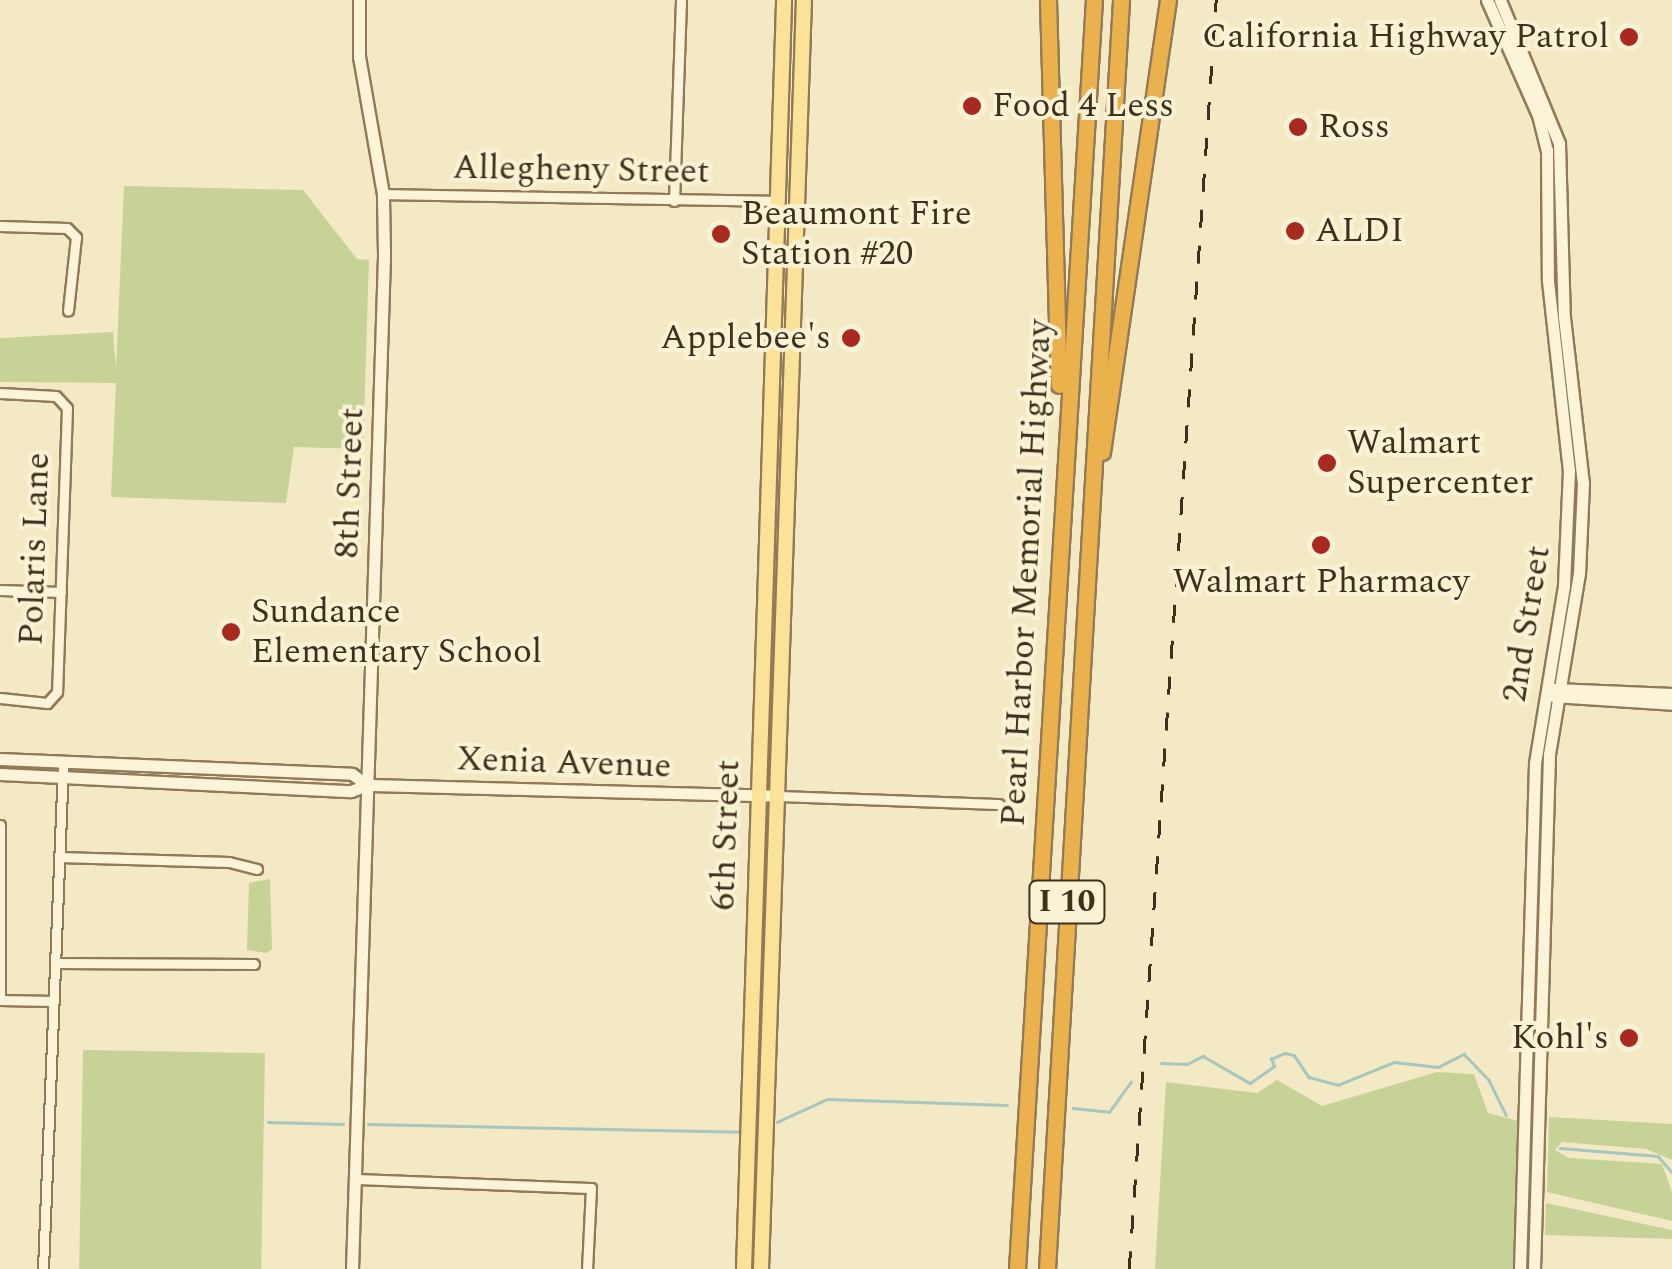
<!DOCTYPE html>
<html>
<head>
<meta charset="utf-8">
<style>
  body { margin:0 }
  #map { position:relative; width:1672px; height:1269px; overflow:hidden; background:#f3e9c4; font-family:Spectral,serif }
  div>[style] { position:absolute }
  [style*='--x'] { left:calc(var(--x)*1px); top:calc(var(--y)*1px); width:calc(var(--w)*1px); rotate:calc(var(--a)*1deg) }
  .green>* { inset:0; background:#c7d396; transform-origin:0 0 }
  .stream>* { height:2.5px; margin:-1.25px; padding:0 1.25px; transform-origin:1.25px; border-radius:1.25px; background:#a6c6bf }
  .roads { filter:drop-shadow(2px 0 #917a58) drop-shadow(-2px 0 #917a58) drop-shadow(0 2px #917a58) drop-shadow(0 -2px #917a58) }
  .minor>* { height:9px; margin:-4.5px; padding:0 4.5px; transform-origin:4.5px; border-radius:4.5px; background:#fcf4d9 }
  .tertiary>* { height:11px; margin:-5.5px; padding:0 5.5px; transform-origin:5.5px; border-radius:5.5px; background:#fcf4d9 }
  .primary>* { height:14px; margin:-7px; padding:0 7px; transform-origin:7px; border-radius:7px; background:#fae398 }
  .motorway>* { height:15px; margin:-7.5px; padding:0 7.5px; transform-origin:7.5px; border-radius:7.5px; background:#ebb14c }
  .rail>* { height:2.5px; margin-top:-1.25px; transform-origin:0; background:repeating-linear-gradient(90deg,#3f301d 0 18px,transparent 0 36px) }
  .dots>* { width:28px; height:28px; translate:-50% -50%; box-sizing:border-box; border:5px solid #f9f2d5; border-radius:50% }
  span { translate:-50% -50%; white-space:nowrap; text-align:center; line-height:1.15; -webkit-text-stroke:8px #f9f2d5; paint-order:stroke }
  .shield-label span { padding:2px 8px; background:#f9f2d5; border:2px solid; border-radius:8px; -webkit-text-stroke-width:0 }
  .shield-label { font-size:32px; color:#3f301d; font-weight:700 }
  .poi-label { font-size:35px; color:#3f301d }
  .right { translate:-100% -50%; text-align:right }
  .left { translate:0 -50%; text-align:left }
  .street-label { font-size:35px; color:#3f301d }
</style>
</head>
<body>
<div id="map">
  <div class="green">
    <div style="clip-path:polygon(124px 186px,303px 190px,357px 259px,369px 260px,363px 449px,294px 447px,286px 503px,111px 497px,116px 383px,0 382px,0 338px,113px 332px,116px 369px)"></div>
    <div style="clip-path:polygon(270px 879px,272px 949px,267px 953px,247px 950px,249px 883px)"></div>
    <div style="left:83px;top:1050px;width:182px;height:219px;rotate:1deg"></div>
    <div style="clip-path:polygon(1437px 1072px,1474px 1074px,1488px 1113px,1526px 1123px,1522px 1269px,1155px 1269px,1166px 1082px,1257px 1093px,1277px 1080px,1322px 1106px)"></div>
    <div style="clip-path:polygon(1549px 1117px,1672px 1124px,1672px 1160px,1646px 1149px,1562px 1142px,1555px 1150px,1569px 1158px,1662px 1164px,1672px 1192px,1672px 1221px,1547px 1192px)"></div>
    <div style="clip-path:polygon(1546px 1203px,1672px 1230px,1672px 1239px,1545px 1235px)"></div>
  </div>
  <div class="stream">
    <div style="--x:1161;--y:1063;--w:26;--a:2"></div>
    <div style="--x:1187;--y:1064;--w:18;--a:-27"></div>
    <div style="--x:1203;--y:1056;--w:54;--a:29.9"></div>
    <div style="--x:1250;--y:1083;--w:29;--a:-35"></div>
    <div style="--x:1274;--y:1066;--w:8;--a:-113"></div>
    <div style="--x:1271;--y:1059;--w:15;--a:-23"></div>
    <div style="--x:1285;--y:1053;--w:9;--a:13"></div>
    <div style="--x:1294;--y:1055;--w:27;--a:56"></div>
    <div style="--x:1309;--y:1077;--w:30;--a:15"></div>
    <div style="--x:1338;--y:1085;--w:61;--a:-22.3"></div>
    <div style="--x:1394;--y:1062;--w:44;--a:6.5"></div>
    <div style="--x:1438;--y:1067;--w:29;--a:-27"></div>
    <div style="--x:1464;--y:1054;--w:36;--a:46"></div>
    <div style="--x:1489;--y:1080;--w:39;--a:64"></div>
    <div style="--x:1073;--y:1108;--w:36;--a:6"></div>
    <div style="--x:1109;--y:1112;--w:37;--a:-54"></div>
    <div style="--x:268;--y:1122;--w:75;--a:1.5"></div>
    <div style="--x:777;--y:1122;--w:55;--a:-24.7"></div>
    <div style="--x:827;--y:1099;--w:180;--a:1.9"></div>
    <div style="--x:368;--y:1124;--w:373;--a:1.2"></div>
    <div style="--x:1560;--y:1148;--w:98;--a:4.7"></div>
    <div style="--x:1658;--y:1156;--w:21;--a:49"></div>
  </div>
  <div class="roads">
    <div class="minor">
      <div style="--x:383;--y:194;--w:395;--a:1"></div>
      <div style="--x:674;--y:201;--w:201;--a:-88"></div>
      <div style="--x:0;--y:226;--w:67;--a:1.7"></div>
      <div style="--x:67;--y:228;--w:13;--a:45"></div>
      <div style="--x:76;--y:237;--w:74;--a:96.2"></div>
      <div style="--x:0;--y:393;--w:56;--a:3.1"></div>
      <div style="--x:56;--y:396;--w:16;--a:47"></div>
      <div style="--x:67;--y:408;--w:284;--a:92"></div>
      <div style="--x:57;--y:692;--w:15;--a:132"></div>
      <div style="--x:47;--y:703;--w:47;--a:-173.9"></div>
      <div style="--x:0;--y:590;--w:61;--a:1.9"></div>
      <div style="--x:777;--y:796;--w:222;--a:2.1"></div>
      <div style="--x:0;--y:825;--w:170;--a:90"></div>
      <div style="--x:59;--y:857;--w:170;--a:1.7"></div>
      <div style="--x:229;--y:862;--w:29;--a:14"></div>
      <div style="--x:55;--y:963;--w:199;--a:0.3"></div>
      <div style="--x:0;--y:1000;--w:53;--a:1.1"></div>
      <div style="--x:355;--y:1179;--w:236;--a:2.2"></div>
      <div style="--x:591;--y:1188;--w:81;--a:92.8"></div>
      <div style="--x:43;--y:1269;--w:504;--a:-87.73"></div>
    </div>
    <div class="tertiary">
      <div style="--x:1487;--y:0;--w:126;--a:66.1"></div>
      <div style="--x:1538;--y:115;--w:36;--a:76"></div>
      <div style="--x:1547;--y:150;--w:131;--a:89.6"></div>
      <div style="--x:1548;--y:281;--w:190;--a:83.7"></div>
      <div style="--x:1569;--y:470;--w:116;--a:92.5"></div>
      <div style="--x:1564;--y:586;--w:180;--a:99.3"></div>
      <div style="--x:1535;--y:764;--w:505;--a:91.7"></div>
      <div style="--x:1500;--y:0;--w:155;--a:67.6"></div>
      <div style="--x:1559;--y:143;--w:174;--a:88.4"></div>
      <div style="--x:1564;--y:317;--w:167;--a:83.5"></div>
      <div style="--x:1583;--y:483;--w:90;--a:92.5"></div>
      <div style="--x:1579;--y:573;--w:184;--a:99.4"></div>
      <div style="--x:1549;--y:755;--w:514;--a:91.67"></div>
      <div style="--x:1554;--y:689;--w:118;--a:2.4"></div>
      <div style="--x:1553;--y:696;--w:119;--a:3.8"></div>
      <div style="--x:0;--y:759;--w:352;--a:2.4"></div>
      <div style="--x:352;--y:774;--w:19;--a:36"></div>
      <div style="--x:0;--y:774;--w:351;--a:2.8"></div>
      <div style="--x:351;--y:791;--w:17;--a:-21"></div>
      <div style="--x:367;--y:785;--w:410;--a:1.5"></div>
      <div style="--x:352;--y:1269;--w:1016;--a:-88.19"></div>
      <div style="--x:384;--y:254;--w:60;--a:-91"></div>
      <div style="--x:383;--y:194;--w:139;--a:-99.9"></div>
      <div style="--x:359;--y:57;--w:57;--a:-90"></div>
    </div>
    <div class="primary">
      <div style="--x:744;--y:1269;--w:1270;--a:-88.19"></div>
      <div style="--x:761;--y:1269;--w:1270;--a:-88.06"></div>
    </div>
    <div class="motorway">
      <div style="--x:1048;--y:0;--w:385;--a:88.4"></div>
      <div style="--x:1102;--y:452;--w:457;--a:-81.7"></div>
      <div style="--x:1017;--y:1269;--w:1271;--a:-86.53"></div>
      <div style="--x:1047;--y:1269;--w:1271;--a:-86.66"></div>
    </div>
  </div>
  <div class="rail">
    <div style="--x:1129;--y:1269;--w:1272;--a:-86.08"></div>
  </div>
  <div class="dots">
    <div style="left:1629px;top:37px;background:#a72920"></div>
    <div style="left:972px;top:106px;background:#a72920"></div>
    <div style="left:1298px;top:127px;background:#a72920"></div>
    <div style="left:1295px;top:231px;background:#a72920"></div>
    <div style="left:721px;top:234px;background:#a72920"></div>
    <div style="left:851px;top:338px;background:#a72920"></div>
    <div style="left:1327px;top:463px;background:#a72920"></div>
    <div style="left:1321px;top:545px;background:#a72920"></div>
    <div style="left:231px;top:632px;background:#a72920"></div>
    <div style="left:1629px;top:1038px;background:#a72920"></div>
  </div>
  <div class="shield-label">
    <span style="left:1067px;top:902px">I 10</span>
  </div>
  <div class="poi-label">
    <span class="right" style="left:1609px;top:37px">California Highway Patrol</span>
    <span class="left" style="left:992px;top:106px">Food 4 Less</span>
    <span class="left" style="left:1318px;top:127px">Ross</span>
    <span class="left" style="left:741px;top:234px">Beaumont Fire<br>Station #20</span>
    <span class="left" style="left:1315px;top:231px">ALDI</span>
    <span class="right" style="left:831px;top:338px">Applebee's</span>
    <span class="left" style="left:1347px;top:463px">Walmart<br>Supercenter</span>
    <span style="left:1321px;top:582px">Walmart Pharmacy</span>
    <span class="left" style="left:251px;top:632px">Sundance<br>Elementary School</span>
    <span class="right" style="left:1609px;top:1038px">Kohl's</span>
  </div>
  <div class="street-label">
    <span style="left:581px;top:170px;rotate:1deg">Allegheny Street</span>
    <span style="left:350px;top:483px;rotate:-88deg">8th Street</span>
    <span style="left:35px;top:549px;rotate:-88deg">Polaris Lane</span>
    <span style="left:1027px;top:573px;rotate:-87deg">Pearl Harbor Memorial Highway</span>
    <span style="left:1527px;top:624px;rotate:-81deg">2nd Street</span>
    <span style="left:564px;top:763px;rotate:2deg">Xenia Avenue</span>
    <span style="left:726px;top:835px;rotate:-88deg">6th Street</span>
  </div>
</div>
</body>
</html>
